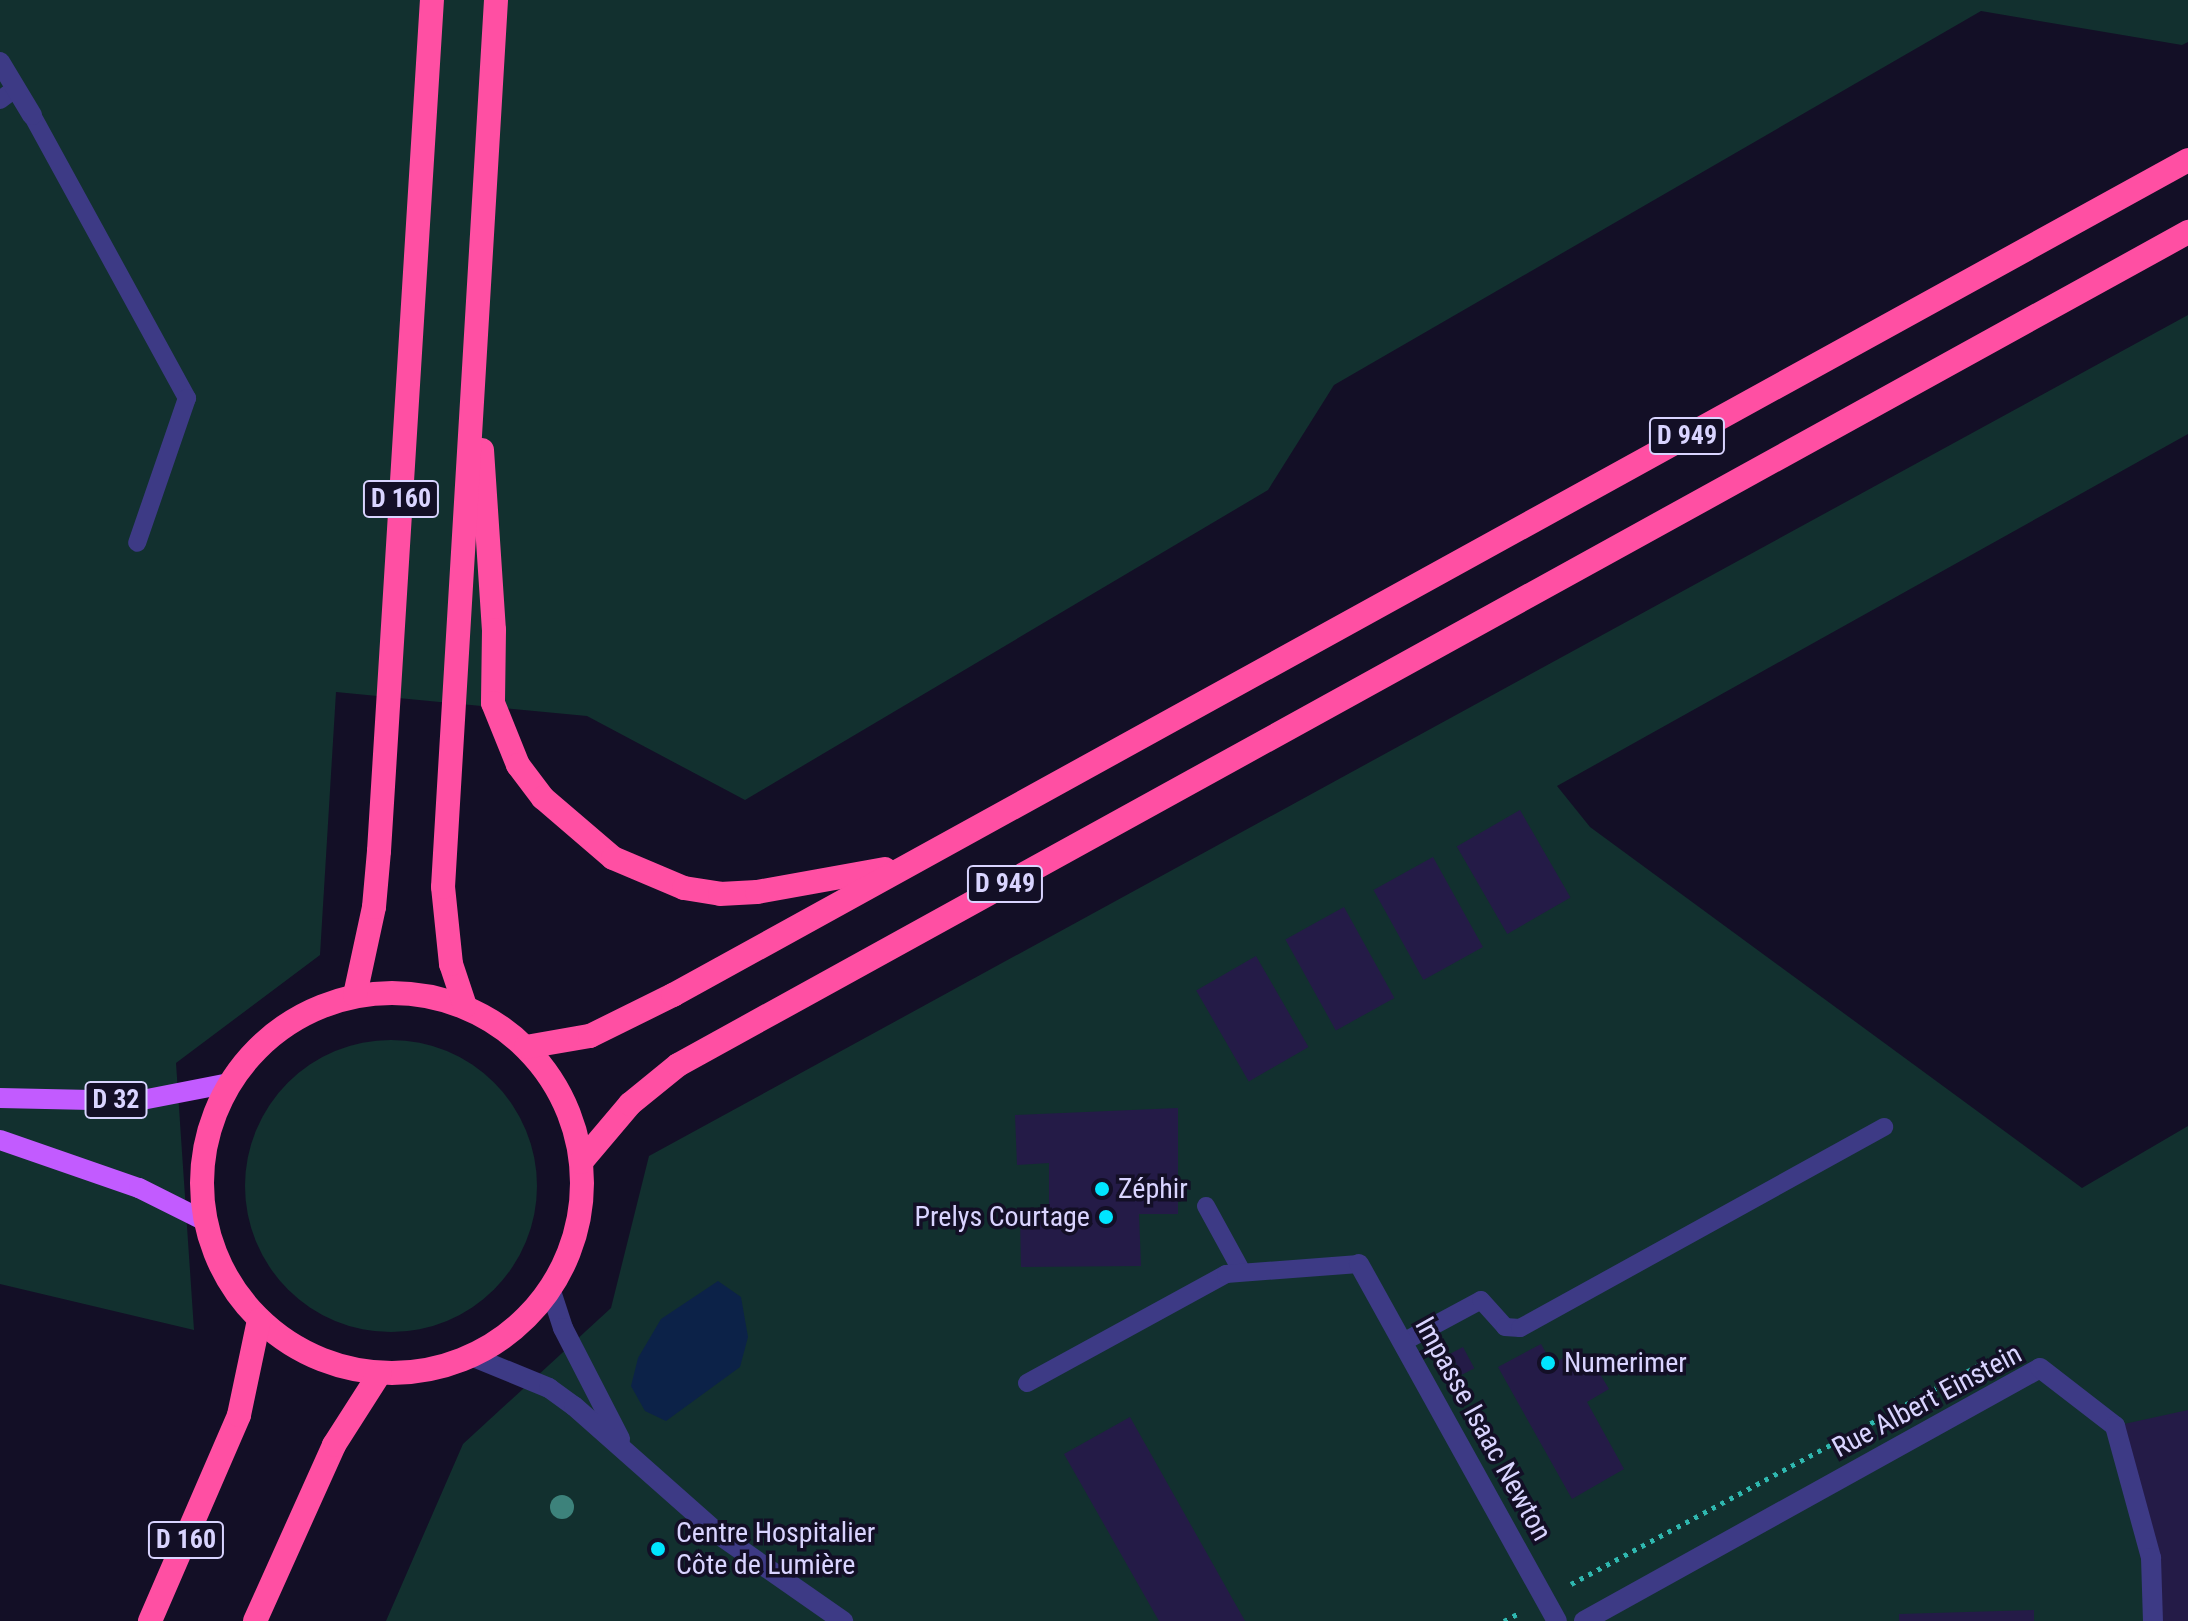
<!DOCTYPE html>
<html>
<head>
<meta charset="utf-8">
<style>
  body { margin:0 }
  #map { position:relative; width:2188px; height:1621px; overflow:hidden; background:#130f26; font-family:"Roboto Condensed",sans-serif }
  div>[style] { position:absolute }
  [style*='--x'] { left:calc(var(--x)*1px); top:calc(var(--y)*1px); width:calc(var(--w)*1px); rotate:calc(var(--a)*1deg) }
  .green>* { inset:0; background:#12302f }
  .round { border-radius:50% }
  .water>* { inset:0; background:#0c2248 }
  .building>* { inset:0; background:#241b47; transform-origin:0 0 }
  .path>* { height:5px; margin-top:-2.5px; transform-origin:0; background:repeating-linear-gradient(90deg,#2fb8b0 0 4px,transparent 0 10px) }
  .lane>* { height:18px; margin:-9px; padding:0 9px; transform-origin:9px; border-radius:9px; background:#3d3a85 }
  .street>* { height:20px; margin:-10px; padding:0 10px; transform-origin:10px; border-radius:10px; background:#3d3a85 }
  .primary>* { height:20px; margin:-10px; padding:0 10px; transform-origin:10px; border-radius:10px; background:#c25bff }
  .highway>* { height:24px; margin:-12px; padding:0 12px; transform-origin:12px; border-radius:12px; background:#ff4fa3 }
  .highway>.ring { margin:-12px; padding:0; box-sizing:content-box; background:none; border:24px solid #ff4fa3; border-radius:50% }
  .trees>* { width:24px; height:24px; margin:-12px; border-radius:50%; background:#3d827b }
  .dots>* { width:22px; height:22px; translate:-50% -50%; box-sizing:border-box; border:4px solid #130f26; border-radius:50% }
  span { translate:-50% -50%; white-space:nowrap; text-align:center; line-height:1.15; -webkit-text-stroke:7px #130f26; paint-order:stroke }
  .shield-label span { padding:2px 6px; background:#130f26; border:2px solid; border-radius:6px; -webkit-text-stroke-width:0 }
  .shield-label { font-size:26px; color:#d9d4ff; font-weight:700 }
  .poi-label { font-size:28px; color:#d9d4ff }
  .left { translate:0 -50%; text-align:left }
  .right { translate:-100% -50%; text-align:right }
  .street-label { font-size:28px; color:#d9d4ff }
</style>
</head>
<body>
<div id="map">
  <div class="green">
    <div style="clip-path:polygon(0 0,2188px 0,2188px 42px,2182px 45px,1981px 11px,1334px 385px,1268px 490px,745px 800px,587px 716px,336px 692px,320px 955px,176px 1063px,194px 1330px,0 1284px)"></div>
    <div style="clip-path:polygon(2188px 315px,2188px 434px,1557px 786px,1590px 827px,2082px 1188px,2188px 1126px,2188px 1621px,386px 1621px,463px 1444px,611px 1308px,649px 1156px)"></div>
    <div class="round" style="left:245px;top:1040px;width:292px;height:292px"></div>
  </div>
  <div class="water">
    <div style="clip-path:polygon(718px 1281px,741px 1297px,748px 1337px,740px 1367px,666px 1421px,645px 1411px,631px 1386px,638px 1358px,661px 1319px)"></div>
  </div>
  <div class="building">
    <div style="left:1520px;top:810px;width:101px;height:73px;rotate:60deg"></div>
    <div style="left:1433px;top:857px;width:103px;height:68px;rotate:61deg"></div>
    <div style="left:1344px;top:907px;width:104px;height:67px;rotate:61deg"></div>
    <div style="left:1256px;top:956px;width:105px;height:69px;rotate:60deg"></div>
    <div style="clip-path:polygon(1178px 1108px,1178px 1214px,1139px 1214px,1141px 1266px,1021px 1267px,1020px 1216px,1049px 1215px,1049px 1163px,1017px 1165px,1015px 1115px)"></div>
    <div style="clip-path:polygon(1541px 1344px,1552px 1364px,1563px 1358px,1570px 1370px,1591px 1359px,1609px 1389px,1587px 1402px,1624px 1469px,1572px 1499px,1498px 1367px)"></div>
    <div style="left:1463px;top:1347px;width:24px;height:14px;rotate:62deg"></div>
    <div style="clip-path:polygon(2188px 1410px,2188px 1621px,2153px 1621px,2115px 1426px)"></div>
    <div style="clip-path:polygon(1130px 1417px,1245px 1621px,1159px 1621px,1064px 1454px)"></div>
    <div style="clip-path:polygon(2034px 1610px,2034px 1621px,1899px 1621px,1899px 1614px)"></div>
  </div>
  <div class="path">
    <div style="--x:1571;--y:1584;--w:466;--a:-28.2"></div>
    <div style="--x:1504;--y:1621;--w:15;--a:-28"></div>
  </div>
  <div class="lane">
    <div style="--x:0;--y:100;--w:20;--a:-37"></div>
    <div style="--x:32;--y:115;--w:323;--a:61.3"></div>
    <div style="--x:187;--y:398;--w:153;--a:109"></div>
    <div style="--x:1206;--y:1206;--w:73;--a:61.3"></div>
    <div style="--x:1405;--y:1341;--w:86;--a:-28.3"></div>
    <div style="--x:1481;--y:1300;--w:36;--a:48"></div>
    <div style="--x:1505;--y:1327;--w:15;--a:4"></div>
    <div style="--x:1520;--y:1328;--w:416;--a:-28.9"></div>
    <div style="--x:1027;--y:1383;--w:227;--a:-28.7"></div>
    <div style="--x:1226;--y:1274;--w:133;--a:-4.3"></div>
  </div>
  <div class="street">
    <div style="--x:0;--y:62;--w:62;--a:58.9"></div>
    <div style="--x:1359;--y:1264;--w:408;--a:61"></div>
    <div style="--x:550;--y:1288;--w:42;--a:72"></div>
    <div style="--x:563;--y:1328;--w:125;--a:62.8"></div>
    <div style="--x:471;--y:1356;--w:84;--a:22.3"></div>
    <div style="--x:549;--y:1388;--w:31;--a:36"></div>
    <div style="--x:574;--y:1406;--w:196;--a:41.5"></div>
    <div style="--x:721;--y:1536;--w:149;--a:34.9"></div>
    <div style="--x:1584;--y:1621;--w:521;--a:-29.02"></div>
    <div style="--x:2040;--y:1368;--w:95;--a:37.7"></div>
    <div style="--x:2115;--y:1426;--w:137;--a:74.7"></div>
    <div style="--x:2151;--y:1558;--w:63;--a:88.2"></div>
  </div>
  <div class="primary">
    <div style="--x:0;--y:1098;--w:137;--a:1.3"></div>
    <div style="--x:137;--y:1101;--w:95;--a:-11"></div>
    <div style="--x:0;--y:1140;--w:147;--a:19.1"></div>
    <div style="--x:139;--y:1188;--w:74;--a:26.6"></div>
  </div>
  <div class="highway">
    <div style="--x:482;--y:450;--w:180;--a:86.2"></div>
    <div style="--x:494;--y:630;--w:73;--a:90.8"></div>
    <div style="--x:493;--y:703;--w:67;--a:68"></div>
    <div style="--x:518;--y:765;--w:41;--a:52.9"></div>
    <div style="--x:543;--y:798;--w:92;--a:40.6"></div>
    <div style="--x:613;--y:858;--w:77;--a:22.9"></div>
    <div style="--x:684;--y:888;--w:36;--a:9"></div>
    <div style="--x:720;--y:894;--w:37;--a:-3"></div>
    <div style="--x:757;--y:892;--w:130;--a:-10.2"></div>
    <div class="ring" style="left:202px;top:993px;width:356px;height:356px"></div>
    <div style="--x:355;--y:995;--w:90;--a:-77.8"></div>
    <div style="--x:374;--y:907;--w:56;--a:-84.9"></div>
    <div style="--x:379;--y:851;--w:853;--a:-86.44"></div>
    <div style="--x:465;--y:1006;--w:44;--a:-108.4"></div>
    <div style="--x:451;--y:964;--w:77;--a:-95.9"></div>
    <div style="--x:443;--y:887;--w:889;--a:-86.58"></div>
    <div style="--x:526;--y:1047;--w:65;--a:-9.8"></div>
    <div style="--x:590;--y:1036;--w:93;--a:-26.3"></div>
    <div style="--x:673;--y:995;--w:1730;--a:-28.86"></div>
    <div style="--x:581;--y:1162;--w:76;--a:-49.8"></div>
    <div style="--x:630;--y:1104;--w:62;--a:-39.1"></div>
    <div style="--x:678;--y:1065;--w:1725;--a:-28.88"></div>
    <div style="--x:150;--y:1621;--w:224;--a:-66.6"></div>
    <div style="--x:239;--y:1415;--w:97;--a:-78.1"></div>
    <div style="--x:255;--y:1621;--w:193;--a:-65.8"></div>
    <div style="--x:334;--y:1445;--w:85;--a:-57.4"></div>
  </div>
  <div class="trees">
    <div style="left:562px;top:1507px"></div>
  </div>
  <div class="dots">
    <div style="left:1102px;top:1189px;background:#00e5ff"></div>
    <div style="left:1106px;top:1217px;background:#00e5ff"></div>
    <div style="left:1548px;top:1363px;background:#00e5ff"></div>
    <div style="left:658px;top:1549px;background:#00e5ff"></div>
  </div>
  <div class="shield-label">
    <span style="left:1687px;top:436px">D 949</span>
    <span style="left:401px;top:499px">D 160</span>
    <span style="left:1005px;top:884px">D 949</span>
    <span style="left:116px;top:1100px">D 32</span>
    <span style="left:186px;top:1540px">D 160</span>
  </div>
  <div class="poi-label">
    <span class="left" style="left:1118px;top:1189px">Zéphir</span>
    <span class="right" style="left:1090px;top:1217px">Prelys Courtage</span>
    <span class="left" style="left:1564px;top:1363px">Numerimer</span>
    <span class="left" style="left:676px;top:1549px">Centre Hospitalier<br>Côte de Lumière</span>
  </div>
  <div class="street-label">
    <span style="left:1927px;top:1401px;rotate:-28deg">Rue Albert Einstein</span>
    <span style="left:1483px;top:1429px;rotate:61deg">Impasse Isaac Newton</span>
  </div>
</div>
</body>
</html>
